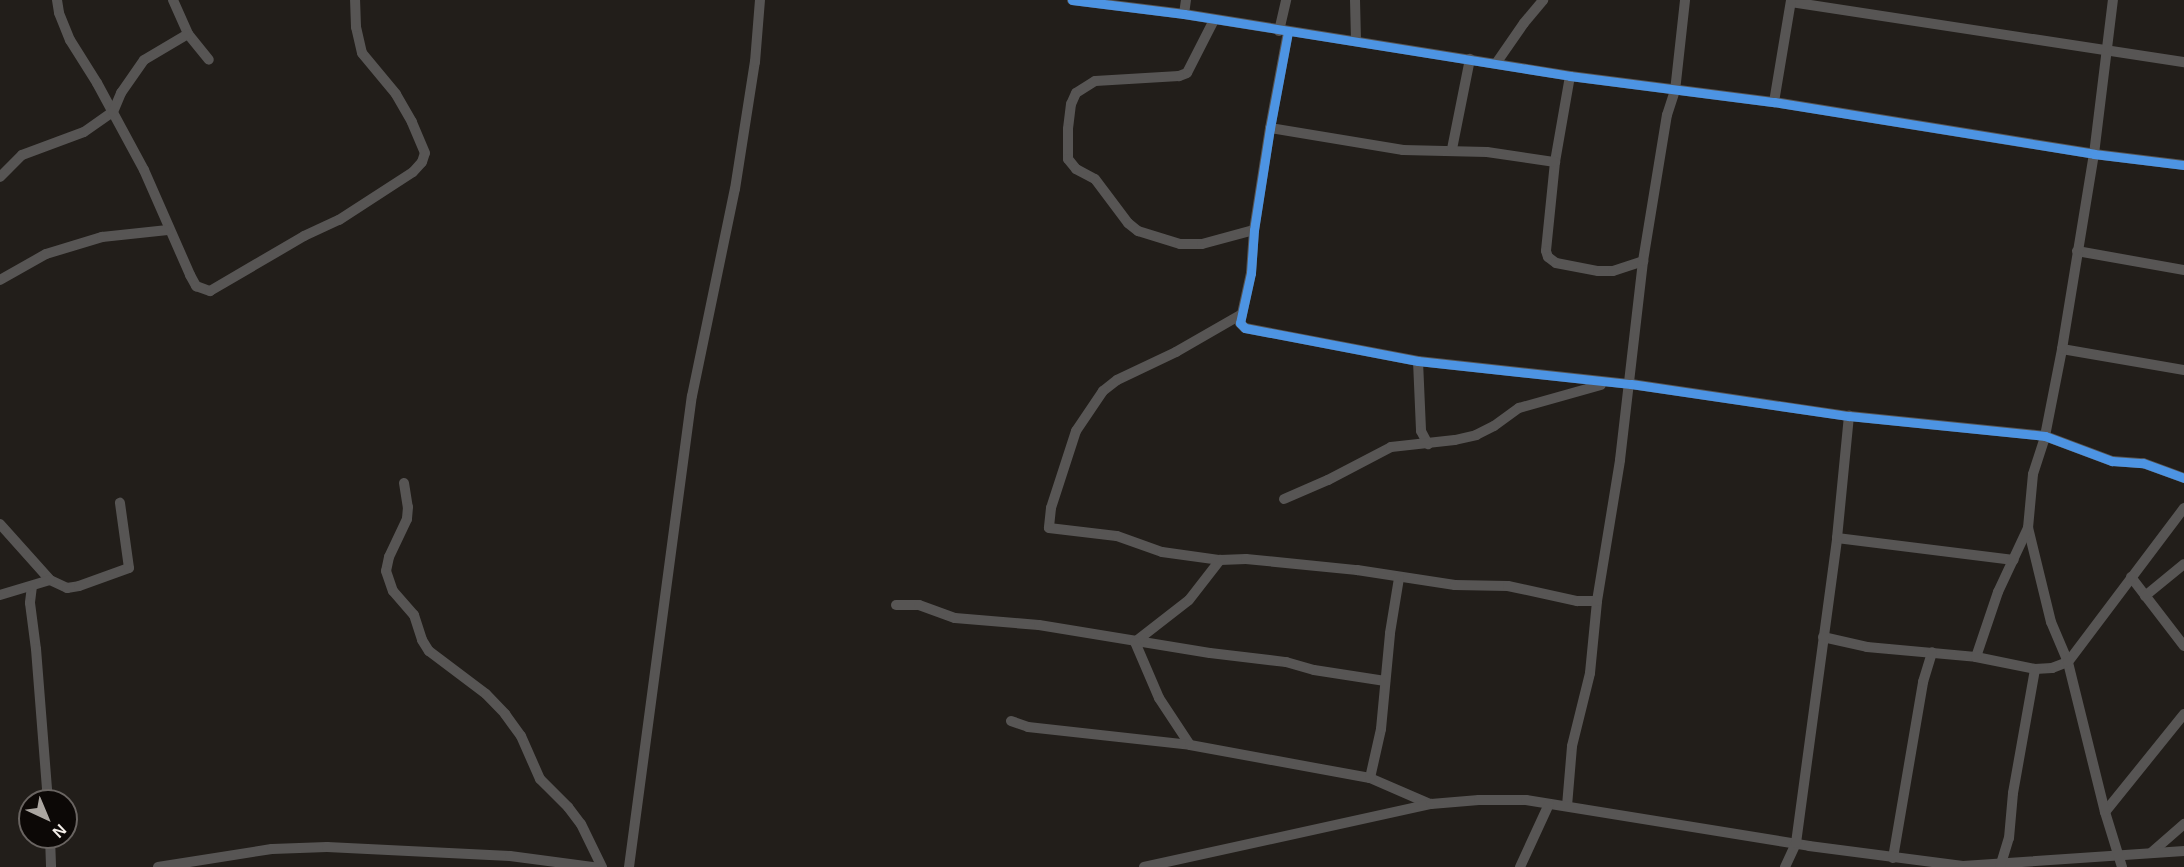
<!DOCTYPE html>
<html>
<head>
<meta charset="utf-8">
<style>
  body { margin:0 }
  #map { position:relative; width:2184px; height:867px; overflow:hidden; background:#221e1a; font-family:Arial,sans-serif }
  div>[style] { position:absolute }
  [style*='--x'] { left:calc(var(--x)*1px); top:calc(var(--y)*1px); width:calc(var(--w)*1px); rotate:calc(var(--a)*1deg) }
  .minor>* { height:10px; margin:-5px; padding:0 5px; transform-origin:5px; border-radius:5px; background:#575554 }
  .cycleway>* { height:9px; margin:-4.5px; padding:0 4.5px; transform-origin:4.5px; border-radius:4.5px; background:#4d94e3 }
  span { translate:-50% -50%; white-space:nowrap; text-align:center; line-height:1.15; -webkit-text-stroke:5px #0c0806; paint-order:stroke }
  .north { position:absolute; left:18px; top:789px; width:60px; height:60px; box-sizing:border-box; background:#0c0806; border:2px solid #696461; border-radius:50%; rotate:136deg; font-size:16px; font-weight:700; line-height:24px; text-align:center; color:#f5efea }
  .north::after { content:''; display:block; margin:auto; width:21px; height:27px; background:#aba6a1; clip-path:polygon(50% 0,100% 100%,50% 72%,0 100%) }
</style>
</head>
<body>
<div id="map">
  <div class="minor">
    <div style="--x:57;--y:0;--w:13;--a:81"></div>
    <div style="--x:59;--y:13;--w:29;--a:68"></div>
    <div style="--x:70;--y:40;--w:51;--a:57.9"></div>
    <div style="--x:97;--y:83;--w:99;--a:61.6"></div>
    <div style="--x:144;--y:170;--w:115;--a:66.3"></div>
    <div style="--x:190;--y:275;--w:13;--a:61"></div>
    <div style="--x:196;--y:286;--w:15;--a:20"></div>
    <div style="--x:210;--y:291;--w:109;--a:-30.3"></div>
    <div style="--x:304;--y:236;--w:38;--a:-25"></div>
    <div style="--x:339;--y:220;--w:88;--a:-33"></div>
    <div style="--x:413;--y:172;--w:13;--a:-48"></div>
    <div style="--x:422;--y:162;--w:9;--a:-72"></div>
    <div style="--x:425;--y:153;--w:34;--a:-113"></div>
    <div style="--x:412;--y:122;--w:32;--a:-120"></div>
    <div style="--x:396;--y:94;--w:53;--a:-129.7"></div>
    <div style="--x:362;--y:53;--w:27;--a:-103"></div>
    <div style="--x:356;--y:27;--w:27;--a:-92"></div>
    <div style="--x:173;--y:0;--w:37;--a:66"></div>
    <div style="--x:188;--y:34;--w:33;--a:51"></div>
    <div style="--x:1072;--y:0;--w:113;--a:7.1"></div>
    <div style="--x:1184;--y:14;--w:391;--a:9.1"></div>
    <div style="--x:1570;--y:76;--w:206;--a:7.3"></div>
    <div style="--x:1774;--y:102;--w:324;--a:9.2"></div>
    <div style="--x:2094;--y:154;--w:91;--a:7"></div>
    <div style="--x:1355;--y:0;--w:41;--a:88.6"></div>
    <div style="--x:1791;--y:2;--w:398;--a:8.7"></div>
    <div style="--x:1184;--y:14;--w:14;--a:-82"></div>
    <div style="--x:1214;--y:20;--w:59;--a:117"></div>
    <div style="--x:1187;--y:73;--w:9;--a:159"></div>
    <div style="--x:1179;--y:76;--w:84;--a:176.6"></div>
    <div style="--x:1095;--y:81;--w:22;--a:148"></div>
    <div style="--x:1076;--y:93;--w:12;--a:114"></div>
    <div style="--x:1071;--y:104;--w:25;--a:97"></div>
    <div style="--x:1068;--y:129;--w:30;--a:90"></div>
    <div style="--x:1068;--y:159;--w:13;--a:51"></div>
    <div style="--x:1076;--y:169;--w:21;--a:28"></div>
    <div style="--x:1095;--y:179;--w:55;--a:53.1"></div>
    <div style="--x:1128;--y:223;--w:13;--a:39"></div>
    <div style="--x:1138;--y:231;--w:44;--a:17.2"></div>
    <div style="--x:1180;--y:244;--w:22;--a:0"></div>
    <div style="--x:1202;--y:244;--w:54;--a:-15.1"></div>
    <div style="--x:1279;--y:31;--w:32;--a:-77"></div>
    <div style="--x:1288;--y:32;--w:98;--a:100.6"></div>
    <div style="--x:1270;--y:128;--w:103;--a:98.9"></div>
    <div style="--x:1254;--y:230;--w:43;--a:94"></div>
    <div style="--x:1251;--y:273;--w:51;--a:102.4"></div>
    <div style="--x:1240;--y:323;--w:7;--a:45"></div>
    <div style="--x:1245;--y:328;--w:176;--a:10.8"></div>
    <div style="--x:1418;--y:361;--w:214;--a:6.2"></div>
    <div style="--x:1631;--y:384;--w:220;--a:8.4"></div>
    <div style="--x:1849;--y:416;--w:197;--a:5.8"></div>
    <div style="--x:2045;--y:436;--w:72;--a:20.5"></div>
    <div style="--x:2112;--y:461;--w:31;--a:4"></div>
    <div style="--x:2143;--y:463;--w:44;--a:20.1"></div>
    <div style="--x:1497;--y:62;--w:47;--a:-55.3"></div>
    <div style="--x:1524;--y:23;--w:30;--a:-50"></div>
    <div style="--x:1570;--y:76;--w:87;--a:99.9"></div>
    <div style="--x:1555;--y:162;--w:89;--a:95.8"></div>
    <div style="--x:1546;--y:251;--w:6;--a:72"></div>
    <div style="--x:1548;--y:257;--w:10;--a:37"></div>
    <div style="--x:1556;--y:263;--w:43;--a:10.8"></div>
    <div style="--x:1598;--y:271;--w:15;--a:0"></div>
    <div style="--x:1613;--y:271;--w:32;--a:-18"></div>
    <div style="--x:1774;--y:102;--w:103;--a:-80.5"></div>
    <div style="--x:1270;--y:128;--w:135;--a:9.4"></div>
    <div style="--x:1403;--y:150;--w:84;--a:1.4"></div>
    <div style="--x:1487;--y:152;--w:69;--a:8.4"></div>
    <div style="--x:1452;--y:149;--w:92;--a:-78.7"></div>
    <div style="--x:0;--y:177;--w:31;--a:-45"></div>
    <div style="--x:22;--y:155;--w:66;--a:-20.4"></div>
    <div style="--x:84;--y:132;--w:35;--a:-35"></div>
    <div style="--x:113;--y:112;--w:21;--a:-67"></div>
    <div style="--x:121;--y:93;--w:40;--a:-55.1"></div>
    <div style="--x:144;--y:60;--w:51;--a:-30.6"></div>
    <div style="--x:2077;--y:251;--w:109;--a:10.1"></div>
    <div style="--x:0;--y:280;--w:53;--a:-29.5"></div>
    <div style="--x:46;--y:254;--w:59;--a:-16.9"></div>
    <div style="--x:102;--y:237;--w:66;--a:-6.1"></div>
    <div style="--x:1242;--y:314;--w:76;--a:150.1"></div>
    <div style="--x:1176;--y:352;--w:65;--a:154.6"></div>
    <div style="--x:1117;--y:380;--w:18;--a:142"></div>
    <div style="--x:1103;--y:391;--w:48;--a:124"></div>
    <div style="--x:1076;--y:431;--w:81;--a:108"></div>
    <div style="--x:1051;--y:508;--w:20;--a:96"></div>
    <div style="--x:1049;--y:528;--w:68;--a:6.7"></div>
    <div style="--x:1117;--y:536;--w:48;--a:19.6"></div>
    <div style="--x:1162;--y:552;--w:59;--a:7.9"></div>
    <div style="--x:1220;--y:560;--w:26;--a:-2"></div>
    <div style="--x:1246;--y:559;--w:112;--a:5.7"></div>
    <div style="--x:1357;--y:570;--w:99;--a:8.7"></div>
    <div style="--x:1455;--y:585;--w:53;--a:1.1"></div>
    <div style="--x:1508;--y:586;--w:71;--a:12.3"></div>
    <div style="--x:1577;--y:601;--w:20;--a:0"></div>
    <div style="--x:2062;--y:349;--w:124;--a:9.8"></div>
    <div style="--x:1418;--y:361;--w:70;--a:87.5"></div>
    <div style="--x:1421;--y:431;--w:15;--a:62"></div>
    <div style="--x:404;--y:483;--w:24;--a:81"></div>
    <div style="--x:408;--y:507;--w:12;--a:95"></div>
    <div style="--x:407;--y:519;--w:42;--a:115.3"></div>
    <div style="--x:389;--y:557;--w:14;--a:102"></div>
    <div style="--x:386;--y:571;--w:21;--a:71"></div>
    <div style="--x:393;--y:591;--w:32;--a:49"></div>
    <div style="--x:414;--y:615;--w:26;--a:72"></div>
    <div style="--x:422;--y:640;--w:13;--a:58"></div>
    <div style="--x:429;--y:651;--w:71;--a:37"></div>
    <div style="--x:486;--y:694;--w:28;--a:46"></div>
    <div style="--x:505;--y:714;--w:27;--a:54"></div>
    <div style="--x:521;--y:736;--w:47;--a:66.2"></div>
    <div style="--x:540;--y:779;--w:40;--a:45"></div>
    <div style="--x:568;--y:807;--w:21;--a:53"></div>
    <div style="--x:581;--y:824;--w:48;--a:64"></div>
    <div style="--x:1284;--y:499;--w:48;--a:-23.4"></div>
    <div style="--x:1328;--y:480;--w:71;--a:-27.6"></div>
    <div style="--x:1391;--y:447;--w:64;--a:-6.2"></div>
    <div style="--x:1455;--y:440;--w:22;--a:-13"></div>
    <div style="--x:1476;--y:435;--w:20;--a:-27"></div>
    <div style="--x:1494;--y:426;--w:31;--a:-36"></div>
    <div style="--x:1519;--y:408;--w:85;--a:-15.7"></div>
    <div style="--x:0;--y:524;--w:75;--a:48.2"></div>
    <div style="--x:50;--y:580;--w:19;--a:25"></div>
    <div style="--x:67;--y:588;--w:12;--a:-9"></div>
    <div style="--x:79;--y:586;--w:53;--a:-19.8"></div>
    <div style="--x:129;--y:568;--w:66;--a:-97.9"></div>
    <div style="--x:1837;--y:538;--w:178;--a:7.1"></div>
    <div style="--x:2131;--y:577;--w:87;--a:52.5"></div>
    <div style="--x:32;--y:586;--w:17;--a:97"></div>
    <div style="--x:30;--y:603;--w:46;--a:82.6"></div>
    <div style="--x:36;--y:649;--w:152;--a:85.5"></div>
    <div style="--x:0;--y:595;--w:52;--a:-16.7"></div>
    <div style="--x:2145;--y:596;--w:50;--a:-39.4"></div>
    <div style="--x:896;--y:605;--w:23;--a:0"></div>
    <div style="--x:919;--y:605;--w:38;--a:20"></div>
    <div style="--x:955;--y:618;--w:84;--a:4.8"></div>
    <div style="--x:1039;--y:625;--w:173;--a:9.3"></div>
    <div style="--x:1210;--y:653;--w:77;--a:6.8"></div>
    <div style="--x:1286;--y:662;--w:29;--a:16"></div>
    <div style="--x:1314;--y:670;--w:72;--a:8.8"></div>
    <div style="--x:1823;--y:637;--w:45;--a:12.8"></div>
    <div style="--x:1867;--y:647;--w:109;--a:5.2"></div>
    <div style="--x:1976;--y:657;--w:60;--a:11.5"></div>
    <div style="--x:2035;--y:669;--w:17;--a:-3"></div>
    <div style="--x:2052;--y:668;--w:17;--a:-21"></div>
    <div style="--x:2068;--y:662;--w:43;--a:-113"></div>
    <div style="--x:2051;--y:622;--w:97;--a:-103.7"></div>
    <div style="--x:2028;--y:528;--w:54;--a:-84.7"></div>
    <div style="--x:2033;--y:474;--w:40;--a:-72"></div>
    <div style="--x:2045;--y:436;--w:89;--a:-78.9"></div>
    <div style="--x:2062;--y:349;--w:198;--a:-80.7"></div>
    <div style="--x:2094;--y:154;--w:155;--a:-83"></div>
    <div style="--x:1135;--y:642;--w:68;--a:-37.9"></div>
    <div style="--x:1189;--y:600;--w:51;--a:-52.2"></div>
    <div style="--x:1135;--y:642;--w:61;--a:66.8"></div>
    <div style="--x:1159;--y:698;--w:56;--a:56.6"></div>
    <div style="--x:1976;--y:657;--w:69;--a:-71.3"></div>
    <div style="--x:1998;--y:592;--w:71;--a:-64.9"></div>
    <div style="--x:1011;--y:721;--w:18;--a:19"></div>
    <div style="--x:1028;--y:727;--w:163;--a:6.3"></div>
    <div style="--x:1190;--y:745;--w:183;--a:10.4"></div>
    <div style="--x:1370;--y:778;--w:65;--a:23.4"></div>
    <div style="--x:1370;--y:778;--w:50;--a:-77.3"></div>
    <div style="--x:1381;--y:729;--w:96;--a:-84.6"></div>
    <div style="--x:1390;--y:633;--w:56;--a:-80.7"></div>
    <div style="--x:1567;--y:806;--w:60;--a:-85.2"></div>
    <div style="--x:1572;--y:746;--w:75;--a:-76.1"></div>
    <div style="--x:1590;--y:673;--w:72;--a:-84.4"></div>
    <div style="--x:1597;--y:601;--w:143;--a:-80.7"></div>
    <div style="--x:1620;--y:460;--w:200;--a:-83.4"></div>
    <div style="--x:1643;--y:261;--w:148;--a:-80.7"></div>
    <div style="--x:1667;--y:115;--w:25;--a:-72"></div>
    <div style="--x:1675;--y:91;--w:92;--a:-83.7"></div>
    <div style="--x:2105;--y:812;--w:126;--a:-51.1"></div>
    <div style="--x:50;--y:837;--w:30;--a:88"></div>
    <div style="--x:2152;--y:852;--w:43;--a:-41.2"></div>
    <div style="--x:1893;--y:858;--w:179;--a:-80.3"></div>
    <div style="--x:1923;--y:682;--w:31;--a:-73"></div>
    <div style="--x:158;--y:867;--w:115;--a:-9"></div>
    <div style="--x:272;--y:849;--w:55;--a:-2.1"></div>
    <div style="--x:327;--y:847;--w:183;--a:2.8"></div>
    <div style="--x:510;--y:856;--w:85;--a:7.5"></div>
    <div style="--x:629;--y:867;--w:475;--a:-82.4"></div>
    <div style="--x:692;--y:396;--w:211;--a:-78.3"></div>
    <div style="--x:735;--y:189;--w:129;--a:-81.1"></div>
    <div style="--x:755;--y:62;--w:62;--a:-85.4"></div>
    <div style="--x:1144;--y:867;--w:294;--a:-12.4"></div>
    <div style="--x:1431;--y:804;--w:48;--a:-4.8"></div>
    <div style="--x:1479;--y:800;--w:47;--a:0"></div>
    <div style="--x:1526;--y:800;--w:287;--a:9.2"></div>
    <div style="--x:1809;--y:846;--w:155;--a:7.4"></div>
    <div style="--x:1963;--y:866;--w:222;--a:-3.9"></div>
    <div style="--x:1520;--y:867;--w:69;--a:-65.3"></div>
    <div style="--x:1785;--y:867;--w:26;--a:-65"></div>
    <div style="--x:1796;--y:843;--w:308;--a:-82.3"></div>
    <div style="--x:1837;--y:538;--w:123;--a:-84.4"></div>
    <div style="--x:2000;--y:867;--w:30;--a:-73"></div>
    <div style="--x:2009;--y:838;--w:45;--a:-84.9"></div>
    <div style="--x:2013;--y:793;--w:126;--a:-79.9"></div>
    <div style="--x:2122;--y:867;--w:58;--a:-107.2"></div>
    <div style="--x:2105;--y:812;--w:154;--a:-103.9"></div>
    <div style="--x:2068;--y:662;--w:193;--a:-53"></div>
  </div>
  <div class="cycleway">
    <div style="--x:1072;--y:0;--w:113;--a:7.1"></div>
    <div style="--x:1184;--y:14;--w:391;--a:9.1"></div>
    <div style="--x:1570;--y:76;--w:206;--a:7.3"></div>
    <div style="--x:1774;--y:102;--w:324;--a:9.2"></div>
    <div style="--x:2094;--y:154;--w:91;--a:7"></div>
    <div style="--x:1288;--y:32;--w:98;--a:100.6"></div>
    <div style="--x:1270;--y:128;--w:103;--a:98.9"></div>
    <div style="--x:1254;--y:230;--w:43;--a:94"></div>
    <div style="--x:1251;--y:273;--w:51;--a:102.4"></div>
    <div style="--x:1240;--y:323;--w:7;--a:45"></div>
    <div style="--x:1245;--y:328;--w:176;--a:10.8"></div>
    <div style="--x:1418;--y:361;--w:214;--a:6.2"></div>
    <div style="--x:1631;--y:384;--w:220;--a:8.4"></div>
    <div style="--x:1849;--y:416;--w:197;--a:5.8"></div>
    <div style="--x:2045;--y:436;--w:72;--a:20.5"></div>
    <div style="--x:2112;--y:461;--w:31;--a:4"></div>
    <div style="--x:2143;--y:463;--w:44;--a:20.1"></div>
  </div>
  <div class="north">N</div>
</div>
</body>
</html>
